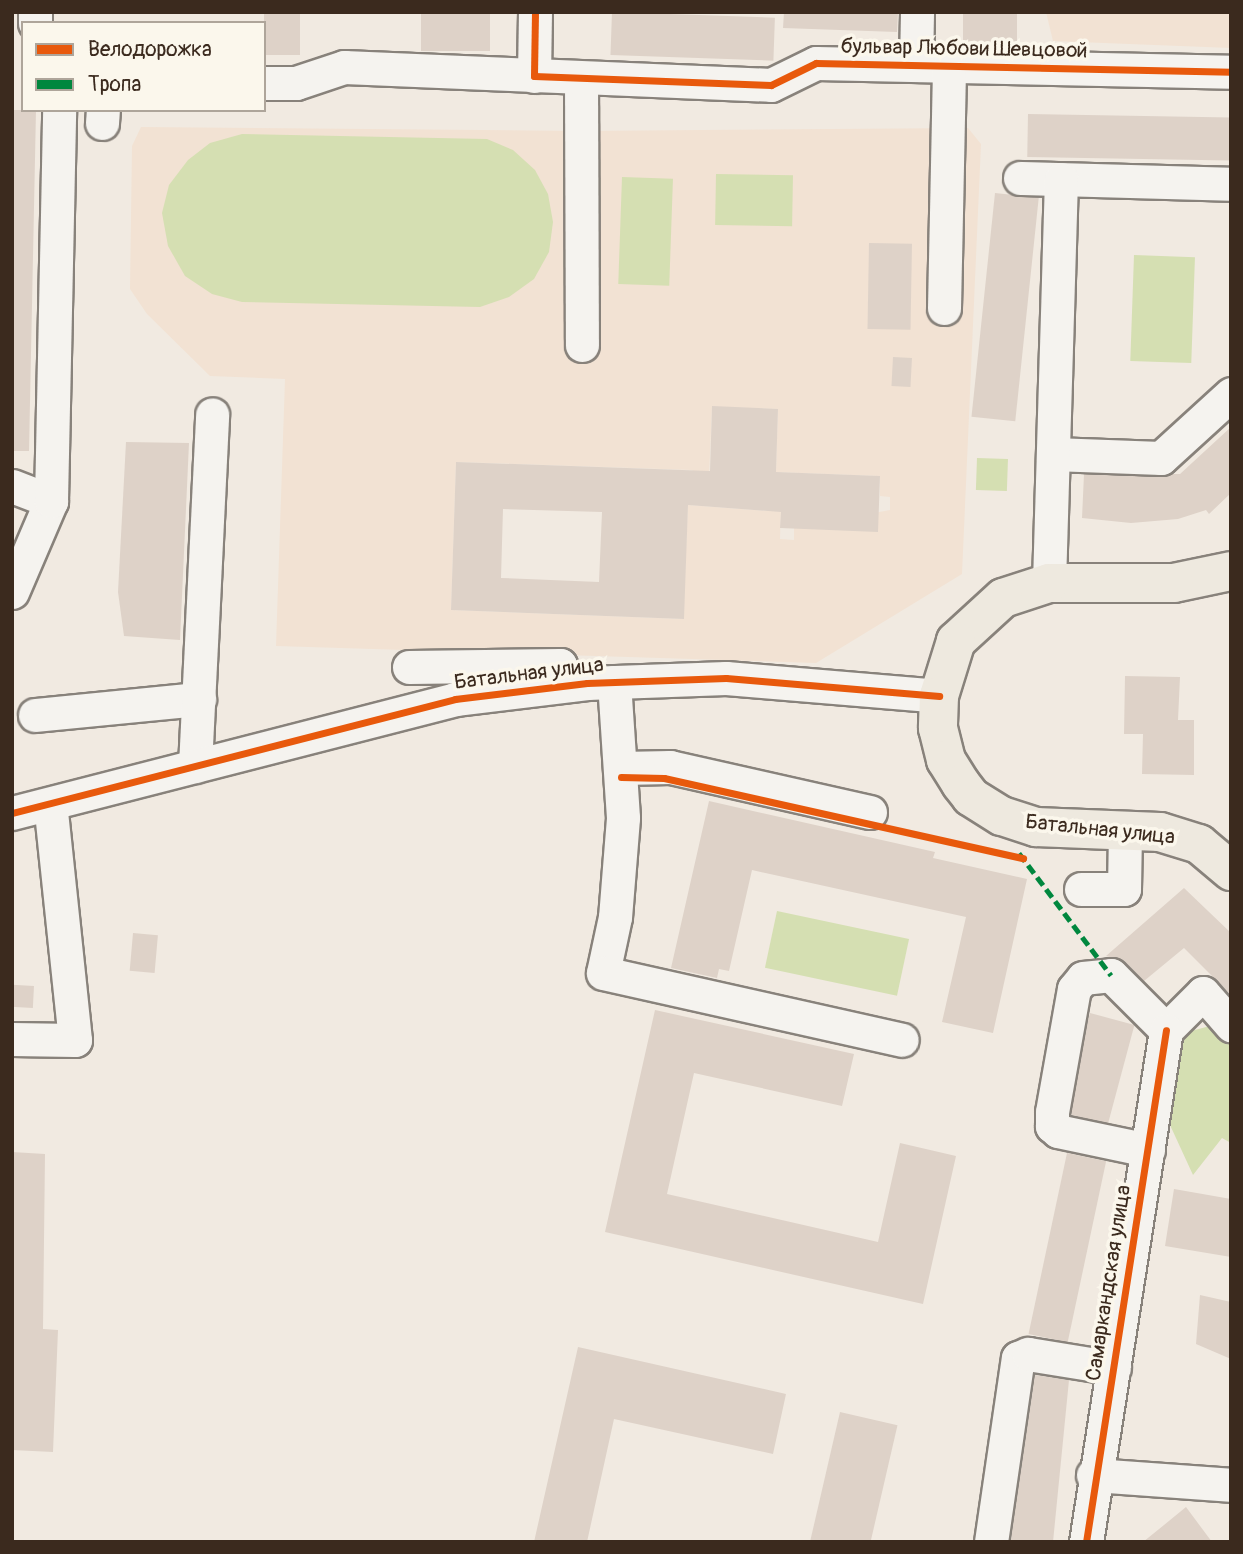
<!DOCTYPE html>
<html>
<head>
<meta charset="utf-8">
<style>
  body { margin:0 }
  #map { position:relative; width:1243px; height:1554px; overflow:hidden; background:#f1eae1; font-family:Pangolin,sans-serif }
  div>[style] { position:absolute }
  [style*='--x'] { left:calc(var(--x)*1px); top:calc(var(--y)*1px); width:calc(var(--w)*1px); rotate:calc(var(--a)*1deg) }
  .built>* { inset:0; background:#f2e2d3 }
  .green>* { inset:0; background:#d5dfb2; transform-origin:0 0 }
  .building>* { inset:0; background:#ded2c8; transform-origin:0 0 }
  .roads { filter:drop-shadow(2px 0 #88827b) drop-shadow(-2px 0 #88827b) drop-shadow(0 2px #88827b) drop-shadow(0 -2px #88827b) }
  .minor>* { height:33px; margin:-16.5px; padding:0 16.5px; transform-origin:16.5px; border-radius:16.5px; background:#f5f3ef }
  .major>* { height:38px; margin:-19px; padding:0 19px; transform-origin:19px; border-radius:19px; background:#eee9df }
  .quiet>* { height:5px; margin-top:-2.5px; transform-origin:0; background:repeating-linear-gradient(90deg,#00873e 0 10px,transparent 0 15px) }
  .cycleway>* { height:7px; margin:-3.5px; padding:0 3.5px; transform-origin:3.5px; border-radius:3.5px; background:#e8590c }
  span { translate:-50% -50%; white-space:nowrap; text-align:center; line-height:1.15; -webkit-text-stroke:7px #fbf7ec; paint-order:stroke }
  .street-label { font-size:21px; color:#3b2a1e }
  .frame { position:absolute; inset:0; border:14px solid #3b2a1e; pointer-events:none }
  .legend { position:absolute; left:21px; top:21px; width:245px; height:91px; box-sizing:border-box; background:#fbf7ec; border:2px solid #aea59a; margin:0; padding:9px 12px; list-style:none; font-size:21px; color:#3b2a1e }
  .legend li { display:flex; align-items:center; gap:14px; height:35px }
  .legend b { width:35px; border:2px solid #aea59a }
</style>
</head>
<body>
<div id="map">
  <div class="built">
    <div style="clip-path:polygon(1046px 12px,1231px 12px,1231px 48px,1053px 41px)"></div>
    <div style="clip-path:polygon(evenodd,141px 127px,580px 131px,968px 128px,981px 144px,962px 574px,816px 663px,276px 646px,285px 379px,210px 376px,147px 314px,130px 289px,132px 146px,141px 127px,712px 407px,778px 409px,776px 472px,880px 476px,880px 496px,890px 497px,890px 510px,794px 528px,794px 540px,780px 539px,781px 507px,767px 511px,688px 505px,683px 619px,451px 610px,456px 462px,691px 470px,709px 477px,712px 407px)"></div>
  </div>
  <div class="green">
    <div style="clip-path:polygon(242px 134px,487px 139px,513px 150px,535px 170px,548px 194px,553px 222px,549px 252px,534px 279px,509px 297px,480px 307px,242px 302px,212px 294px,185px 276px,168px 246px,162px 213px,169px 185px,188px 160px,210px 143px)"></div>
    <div style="left:716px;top:174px;width:77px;height:51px;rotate:1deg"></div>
    <div style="left:622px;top:177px;width:51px;height:107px;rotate:2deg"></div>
    <div style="left:1134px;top:255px;width:61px;height:106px;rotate:2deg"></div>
    <div style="left:977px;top:458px;width:31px;height:32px;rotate:2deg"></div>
    <div style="left:777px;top:911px;width:135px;height:58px;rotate:12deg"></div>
    <div style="clip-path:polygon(1221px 1023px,1231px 1035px,1231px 1143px,1222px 1138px,1193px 1175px,1164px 1112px,1180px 1034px)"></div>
  </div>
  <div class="building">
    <div style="left:264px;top:12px;width:36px;height:43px"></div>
    <div style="left:421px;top:12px;width:69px;height:39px"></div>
    <div style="left:612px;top:12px;width:163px;height:43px;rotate:2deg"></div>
    <div style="clip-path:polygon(784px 12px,898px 12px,897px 32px,783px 28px)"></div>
    <div style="left:963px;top:12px;width:54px;height:35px"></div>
    <div style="clip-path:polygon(12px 110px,36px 110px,29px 451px,12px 451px)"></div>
    <div style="left:1028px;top:114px;width:203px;height:43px;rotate:1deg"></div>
    <div style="left:995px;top:193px;width:44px;height:225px;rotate:6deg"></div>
    <div style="left:869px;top:243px;width:43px;height:86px;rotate:1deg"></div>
    <div style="left:893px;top:357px;width:19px;height:29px;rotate:3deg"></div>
    <div style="clip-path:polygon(evenodd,712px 406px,778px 409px,776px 472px,880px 476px,878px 532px,780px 528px,781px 512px,688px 505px,684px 619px,451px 610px,456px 462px,710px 471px,712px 406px,503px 509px,602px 512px,599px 582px,501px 578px,503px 509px)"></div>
    <div style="clip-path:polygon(1231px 427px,1231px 493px,1209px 514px,1206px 510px,1178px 519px,1131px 523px,1082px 518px,1084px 474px,1180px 474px)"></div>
    <div style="clip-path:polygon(126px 442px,189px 443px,180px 640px,124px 636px,118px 592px)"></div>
    <div style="clip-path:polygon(1125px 676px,1180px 677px,1178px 720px,1194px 720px,1194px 775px,1142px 774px,1143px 734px,1124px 734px)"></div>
    <div style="clip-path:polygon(709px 801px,935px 852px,933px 858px,1027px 879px,993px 1033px,942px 1022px,966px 917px,752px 870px,729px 971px,719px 969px,717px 978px,671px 968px)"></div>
    <div style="clip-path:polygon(1184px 888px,1231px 933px,1231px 995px,1184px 948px,1144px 981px,1124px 961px,1106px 956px)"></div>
    <div style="left:133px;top:933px;width:25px;height:38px;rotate:5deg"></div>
    <div style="left:34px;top:986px;width:22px;height:22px;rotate:93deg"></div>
    <div style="clip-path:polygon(655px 1010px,854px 1054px,842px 1106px,694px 1073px,667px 1194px,878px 1242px,900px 1143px,956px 1156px,923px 1304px,605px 1232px)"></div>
    <div style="left:1090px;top:1013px;width:46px;height:103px;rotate:15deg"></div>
    <div style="clip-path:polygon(12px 1152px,45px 1154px,43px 1329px,58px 1330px,53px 1452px,12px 1450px)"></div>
    <div style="left:1067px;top:1153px;width:40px;height:185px;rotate:12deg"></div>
    <div style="clip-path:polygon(1174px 1189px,1231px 1199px,1231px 1257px,1165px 1246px)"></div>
    <div style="clip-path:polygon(1200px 1295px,1231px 1302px,1231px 1359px,1196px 1344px)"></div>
    <div style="clip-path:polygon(578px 1347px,786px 1394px,773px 1454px,614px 1419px,587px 1542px,534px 1542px)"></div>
    <div style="clip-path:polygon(1035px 1375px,1069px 1380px,1053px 1542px,1010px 1542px)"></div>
    <div style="left:840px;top:1412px;width:59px;height:133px;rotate:13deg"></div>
    <div style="clip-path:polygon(1186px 1507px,1212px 1542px,1143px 1542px,1164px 1525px)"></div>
  </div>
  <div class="roads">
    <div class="minor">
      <div style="--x:35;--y:23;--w:11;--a:-90"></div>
      <div style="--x:916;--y:65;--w:53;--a:-88.9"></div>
      <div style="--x:534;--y:76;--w:64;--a:-89.1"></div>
      <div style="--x:581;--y:78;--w:267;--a:89.8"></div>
      <div style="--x:264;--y:83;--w:32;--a:0"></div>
      <div style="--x:296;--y:83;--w:51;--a:-18.4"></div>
      <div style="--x:344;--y:67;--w:427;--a:2.4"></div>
      <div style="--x:771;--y:85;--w:50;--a:-26.1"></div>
      <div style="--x:816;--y:63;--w:415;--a:1.2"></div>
      <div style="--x:102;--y:123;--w:13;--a:-86"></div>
      <div style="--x:1020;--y:178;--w:211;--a:1.6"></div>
      <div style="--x:944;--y:308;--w:242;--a:-88.8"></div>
      <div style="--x:1053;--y:454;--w:108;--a:2.1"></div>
      <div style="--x:1161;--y:458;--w:95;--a:-42.4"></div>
      <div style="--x:12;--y:486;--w:42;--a:21"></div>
      <div style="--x:1049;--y:583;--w:404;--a:-88.3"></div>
      <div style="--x:12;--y:592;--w:99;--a:-66.8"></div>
      <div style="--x:51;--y:501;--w:391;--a:-88.8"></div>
      <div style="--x:409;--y:667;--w:151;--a:-0.8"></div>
      <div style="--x:560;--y:665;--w:22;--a:66"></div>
      <div style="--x:614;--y:682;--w:136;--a:86.2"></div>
      <div style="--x:623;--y:818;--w:99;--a:94.6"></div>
      <div style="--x:615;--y:917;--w:57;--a:102.1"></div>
      <div style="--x:603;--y:973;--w:306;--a:12.6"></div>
      <div style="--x:35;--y:715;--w:165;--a:-5.6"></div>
      <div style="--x:195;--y:766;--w:352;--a:-87.2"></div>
      <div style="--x:621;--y:768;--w:49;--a:-1.2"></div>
      <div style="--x:670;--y:767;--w:205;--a:12.7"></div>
      <div style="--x:12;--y:813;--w:457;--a:-14.4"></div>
      <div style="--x:455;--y:699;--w:133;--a:-6.9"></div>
      <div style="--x:587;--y:683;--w:139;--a:-2.1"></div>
      <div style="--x:726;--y:678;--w:214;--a:4.8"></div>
      <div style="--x:1081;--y:889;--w:43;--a:0"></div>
      <div style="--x:1124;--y:889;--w:58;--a:-89"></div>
      <div style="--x:1166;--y:1030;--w:52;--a:-45"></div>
      <div style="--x:1203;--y:993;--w:43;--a:48.8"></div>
      <div style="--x:12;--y:1039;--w:63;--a:0.9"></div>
      <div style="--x:75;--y:1040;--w:237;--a:-96"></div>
      <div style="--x:1148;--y:1150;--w:92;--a:-168.1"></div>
      <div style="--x:1058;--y:1131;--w:8;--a:-140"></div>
      <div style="--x:1052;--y:1126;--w:14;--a:-90"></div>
      <div style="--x:1052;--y:1112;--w:125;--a:-79.9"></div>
      <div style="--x:1074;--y:989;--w:14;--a:-51"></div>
      <div style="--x:1083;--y:978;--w:28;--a:-6"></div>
      <div style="--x:1111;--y:975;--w:78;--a:45"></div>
      <div style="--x:1093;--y:1475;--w:138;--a:4.1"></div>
      <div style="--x:991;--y:1542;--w:186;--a:-81.7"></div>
      <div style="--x:1018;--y:1358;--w:11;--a:-22"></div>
      <div style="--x:1028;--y:1354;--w:87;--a:9.2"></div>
      <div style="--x:1086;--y:1542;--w:518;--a:-81.12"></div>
    </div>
    <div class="major">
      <div style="--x:1231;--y:571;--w:58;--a:168.1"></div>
      <div style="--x:1174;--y:583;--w:125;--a:180"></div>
      <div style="--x:1049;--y:583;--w:48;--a:161.9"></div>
      <div style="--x:1003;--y:598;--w:64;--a:137.5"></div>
      <div style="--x:956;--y:641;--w:58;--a:107.2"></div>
      <div style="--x:939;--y:696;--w:32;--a:92"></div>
      <div style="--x:938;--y:728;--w:33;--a:76"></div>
      <div style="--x:946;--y:760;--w:28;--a:58"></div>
      <div style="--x:961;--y:784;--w:16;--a:52"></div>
      <div style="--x:971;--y:797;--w:36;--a:32"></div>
      <div style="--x:1002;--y:816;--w:36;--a:18"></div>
      <div style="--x:1036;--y:827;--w:124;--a:2.3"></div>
      <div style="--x:1160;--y:832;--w:41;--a:17.1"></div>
      <div style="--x:1199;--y:844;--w:42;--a:40.2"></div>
    </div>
  </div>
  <div class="quiet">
    <div style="--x:1019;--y:853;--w:153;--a:53"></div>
  </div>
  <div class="cycleway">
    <div style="--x:535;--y:12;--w:64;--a:90.9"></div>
    <div style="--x:534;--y:76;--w:237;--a:2.2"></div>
    <div style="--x:771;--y:85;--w:50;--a:-26.1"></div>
    <div style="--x:816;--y:63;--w:415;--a:1.2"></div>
    <div style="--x:621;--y:777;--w:43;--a:1.3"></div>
    <div style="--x:664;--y:778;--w:368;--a:12.6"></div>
    <div style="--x:12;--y:813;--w:457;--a:-14.4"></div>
    <div style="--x:455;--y:699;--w:133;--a:-6.9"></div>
    <div style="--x:587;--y:683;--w:139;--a:-2.1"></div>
    <div style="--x:726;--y:678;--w:214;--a:4.8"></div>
    <div style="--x:1086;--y:1542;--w:518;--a:-81.12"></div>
  </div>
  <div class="street-label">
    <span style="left:964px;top:49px;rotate:1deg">бульвар Любови Шевцовой</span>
    <span style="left:529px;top:674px;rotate:-7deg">Батальная улица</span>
    <span style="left:1100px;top:830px;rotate:6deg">Батальная улица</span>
    <span style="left:1109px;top:1283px;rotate:-81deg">Самаркандская улица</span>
  </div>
  <div class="frame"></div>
  <ul class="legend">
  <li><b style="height:9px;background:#e8590c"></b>Велодорожка</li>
  <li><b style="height:9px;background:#00873e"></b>Тропа</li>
  </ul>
</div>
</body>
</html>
